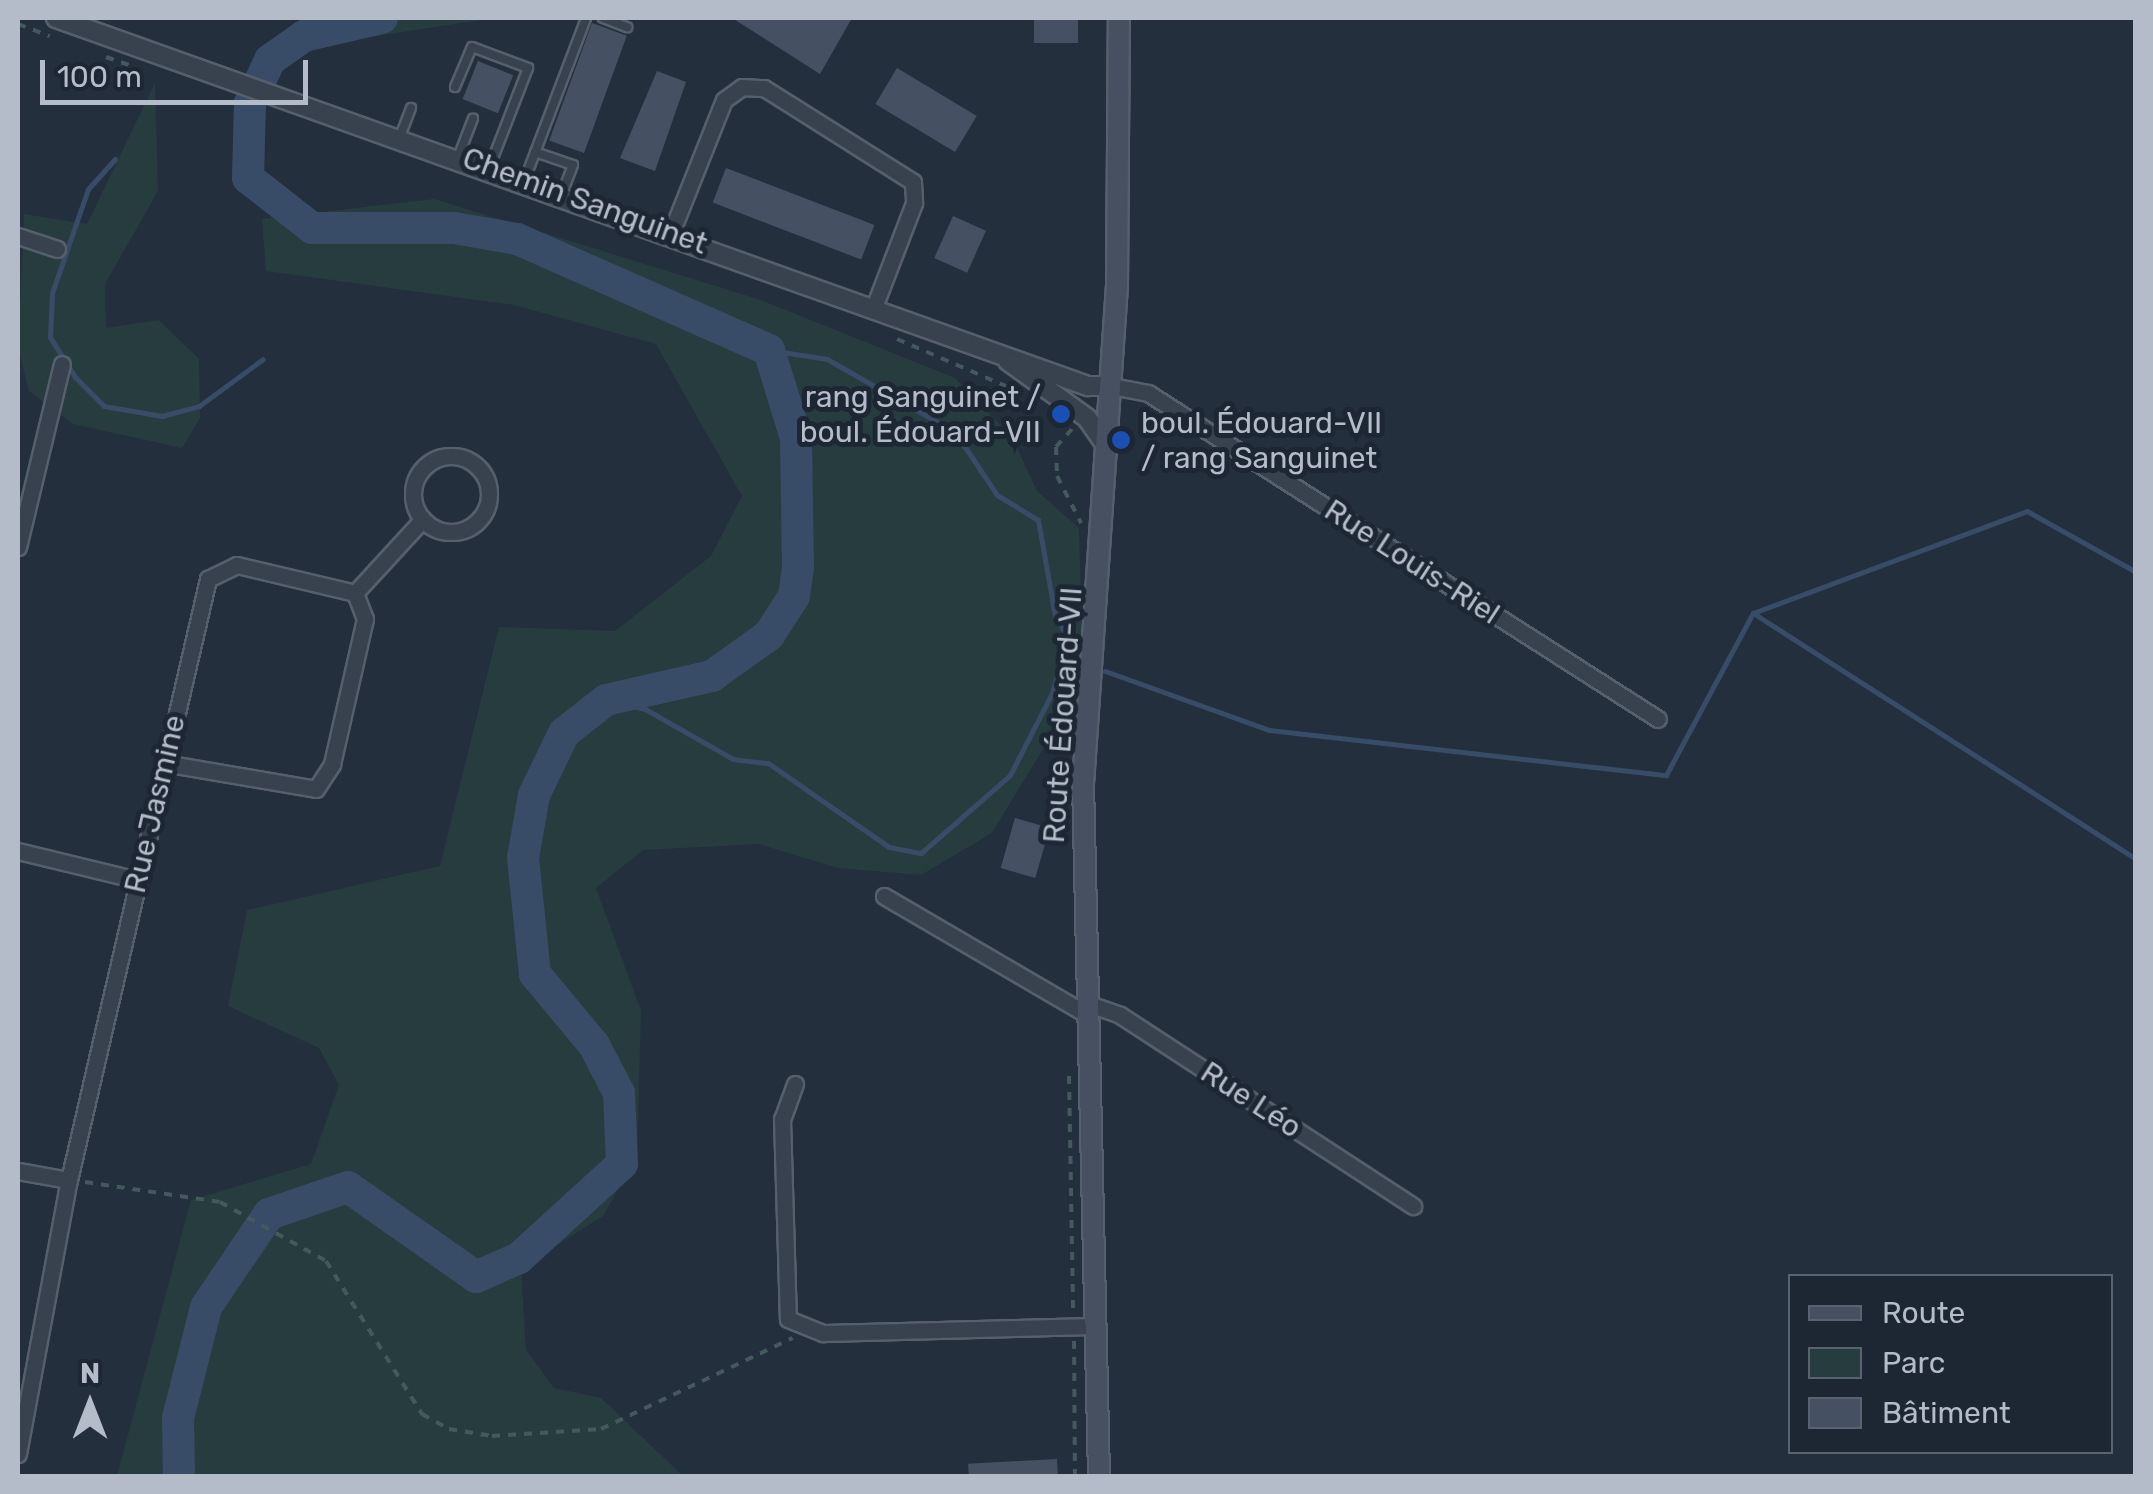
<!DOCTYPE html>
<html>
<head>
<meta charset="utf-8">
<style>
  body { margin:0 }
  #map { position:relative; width:2153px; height:1494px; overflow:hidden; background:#242f3e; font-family:Rubik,sans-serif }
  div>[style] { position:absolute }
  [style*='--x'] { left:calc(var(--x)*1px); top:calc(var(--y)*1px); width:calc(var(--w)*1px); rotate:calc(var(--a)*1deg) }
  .green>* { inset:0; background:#263c3f }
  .stream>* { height:5px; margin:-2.5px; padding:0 2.5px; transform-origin:2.5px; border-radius:2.5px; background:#394c67 }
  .river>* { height:32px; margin:-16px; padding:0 16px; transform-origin:16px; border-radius:16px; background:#394c67 }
  .building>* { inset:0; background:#455162; transform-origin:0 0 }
  .path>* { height:4px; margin-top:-2px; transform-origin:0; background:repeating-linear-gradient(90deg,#44595c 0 8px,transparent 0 16px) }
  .roads { filter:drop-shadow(2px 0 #565f6c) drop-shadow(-2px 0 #565f6c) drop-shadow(0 2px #565f6c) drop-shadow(0 -2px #565f6c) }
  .service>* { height:8px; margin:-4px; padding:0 4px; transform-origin:4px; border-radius:4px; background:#38414e }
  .minor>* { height:15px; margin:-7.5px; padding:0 7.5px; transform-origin:7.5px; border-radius:7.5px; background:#38414e }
  .minor>.ring { margin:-7.5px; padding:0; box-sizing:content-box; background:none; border:15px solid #38414e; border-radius:50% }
  .tertiary>* { height:18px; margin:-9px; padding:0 9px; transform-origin:9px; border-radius:9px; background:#38414e }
  .secondary>* { height:20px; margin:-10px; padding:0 10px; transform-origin:10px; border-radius:10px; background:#465061 }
  .dots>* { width:28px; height:28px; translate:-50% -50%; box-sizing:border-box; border:5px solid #1d2633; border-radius:50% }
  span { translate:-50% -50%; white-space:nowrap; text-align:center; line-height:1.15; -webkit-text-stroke:10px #1d2633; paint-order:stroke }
  .street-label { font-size:30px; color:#b4bcc9 }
  .poi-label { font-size:30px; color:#b4bcc9 }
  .right { translate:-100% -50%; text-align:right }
  .left { translate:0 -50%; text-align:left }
  .frame { position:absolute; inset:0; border:20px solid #b4bcc9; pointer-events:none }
  .legend { position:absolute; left:1788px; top:1274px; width:325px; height:180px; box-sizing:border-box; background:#1d2633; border:2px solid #59626f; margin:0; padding:12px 18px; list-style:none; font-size:30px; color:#b4bcc9 }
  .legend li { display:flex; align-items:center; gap:20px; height:50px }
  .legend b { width:50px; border:2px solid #59626f }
  .north { position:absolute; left:40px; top:1354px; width:100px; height:100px; -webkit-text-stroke:8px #1d2633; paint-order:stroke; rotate:0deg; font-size:28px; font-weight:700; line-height:40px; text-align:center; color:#b4bcc9 }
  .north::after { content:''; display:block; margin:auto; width:35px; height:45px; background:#b4bcc9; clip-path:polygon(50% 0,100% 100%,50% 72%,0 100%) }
  .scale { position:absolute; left:40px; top:60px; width:268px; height:45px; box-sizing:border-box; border:5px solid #b4bcc9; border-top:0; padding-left:12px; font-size:30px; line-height:35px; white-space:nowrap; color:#b4bcc9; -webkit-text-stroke:8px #1d2633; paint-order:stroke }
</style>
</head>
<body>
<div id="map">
  <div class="green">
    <div style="clip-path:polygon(339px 18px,493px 18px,338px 42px)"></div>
    <div style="clip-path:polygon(155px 83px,158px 191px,105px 284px,106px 328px,159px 320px,199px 359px,200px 418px,182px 448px,73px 424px,29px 391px,18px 348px,24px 214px,87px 224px)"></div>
    <div style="clip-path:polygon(434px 199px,761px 300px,955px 378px,1012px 437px,1037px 491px,1079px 528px,1082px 640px,1074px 677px,1052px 734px,992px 833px,921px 875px,838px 868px,759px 844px,643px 850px,596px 888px,641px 1011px,637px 1156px,603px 1216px,521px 1268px,526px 1350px,554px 1388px,601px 1398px,683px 1476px,117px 1476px,191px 1200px,311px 1164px,339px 1085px,319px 1048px,228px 1006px,247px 910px,440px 866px,499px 627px,615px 631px,711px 556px,742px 496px,656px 344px,514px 305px,266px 271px,262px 219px)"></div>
  </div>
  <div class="stream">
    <div style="--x:115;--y:159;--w:40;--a:132"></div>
    <div style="--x:88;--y:189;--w:110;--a:109.1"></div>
    <div style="--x:52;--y:293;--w:44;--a:92.6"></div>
    <div style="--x:50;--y:337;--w:47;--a:58"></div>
    <div style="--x:75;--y:377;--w:41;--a:45"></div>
    <div style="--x:104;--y:406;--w:59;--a:9.8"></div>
    <div style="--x:162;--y:416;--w:38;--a:-15"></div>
    <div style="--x:199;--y:406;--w:79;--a:-36.3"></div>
    <div style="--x:769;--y:350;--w:59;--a:8.8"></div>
    <div style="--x:827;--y:359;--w:147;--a:29.7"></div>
    <div style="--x:955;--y:432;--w:76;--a:56.3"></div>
    <div style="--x:997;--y:495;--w:48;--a:31.4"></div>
    <div style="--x:1038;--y:520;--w:97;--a:79.9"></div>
    <div style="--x:1055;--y:615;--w:37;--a:61"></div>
    <div style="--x:1753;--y:613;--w:455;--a:32.7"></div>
    <div style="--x:1105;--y:671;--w:174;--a:19.8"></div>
    <div style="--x:1269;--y:730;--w:400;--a:6.5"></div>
    <div style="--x:1666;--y:775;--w:184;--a:-61.8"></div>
    <div style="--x:1753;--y:613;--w:292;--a:-20.4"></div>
    <div style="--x:2027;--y:511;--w:125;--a:29.2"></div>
    <div style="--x:606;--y:700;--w:40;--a:13"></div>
    <div style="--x:645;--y:709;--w:101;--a:29.6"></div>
    <div style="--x:733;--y:759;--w:35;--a:7"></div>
    <div style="--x:768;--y:763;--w:147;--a:34.8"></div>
    <div style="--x:889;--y:847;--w:33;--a:11"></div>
    <div style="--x:921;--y:853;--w:118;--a:-41.2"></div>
    <div style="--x:1010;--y:775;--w:92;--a:-62.9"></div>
    <div style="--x:1052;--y:693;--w:53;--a:-74.6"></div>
  </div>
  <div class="river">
    <div style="--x:179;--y:1476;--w:58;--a:-91"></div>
    <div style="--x:178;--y:1418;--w:114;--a:-75.8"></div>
    <div style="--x:206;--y:1307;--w:112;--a:-55.9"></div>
    <div style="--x:269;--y:1214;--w:83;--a:-18.9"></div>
    <div style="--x:348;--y:1187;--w:156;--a:35.1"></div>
    <div style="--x:476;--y:1277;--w:47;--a:-23.8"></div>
    <div style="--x:519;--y:1258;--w:139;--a:-42.4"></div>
    <div style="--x:622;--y:1164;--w:71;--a:-92.4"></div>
    <div style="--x:619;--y:1093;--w:54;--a:-117.5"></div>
    <div style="--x:594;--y:1045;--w:92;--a:-129.7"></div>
    <div style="--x:535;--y:974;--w:117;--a:-95.9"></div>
    <div style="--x:523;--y:858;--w:64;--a:-80.1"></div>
    <div style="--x:534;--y:795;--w:69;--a:-64.2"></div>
    <div style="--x:564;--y:733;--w:53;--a:-38.2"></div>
    <div style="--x:606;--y:700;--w:109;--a:-12.8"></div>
    <div style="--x:712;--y:676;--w:70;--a:-35.7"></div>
    <div style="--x:769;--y:635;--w:46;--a:-57.3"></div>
    <div style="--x:794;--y:596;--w:29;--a:-82"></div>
    <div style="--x:798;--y:567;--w:129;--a:-90.9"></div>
    <div style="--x:796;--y:438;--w:92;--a:-107.1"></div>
    <div style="--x:769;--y:350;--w:275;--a:-156.2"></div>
    <div style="--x:517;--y:239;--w:64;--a:-170.1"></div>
    <div style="--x:454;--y:228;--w:142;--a:180"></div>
    <div style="--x:312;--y:228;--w:81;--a:-142"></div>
    <div style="--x:248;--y:178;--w:75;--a:-88.5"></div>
    <div style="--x:250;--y:103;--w:47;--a:-65.1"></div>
    <div style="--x:270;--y:60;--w:42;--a:-35.2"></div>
    <div style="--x:304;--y:36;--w:80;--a:-13"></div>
  </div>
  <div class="building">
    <div style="clip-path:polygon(732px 18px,852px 18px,820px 74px)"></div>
    <div style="left:1034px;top:18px;width:44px;height:25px"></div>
    <div style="left:592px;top:23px;width:37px;height:125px;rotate:20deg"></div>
    <div style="left:478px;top:61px;width:38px;height:41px;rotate:22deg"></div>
    <div style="left:897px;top:68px;width:93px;height:42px;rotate:31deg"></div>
    <div style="clip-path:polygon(657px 71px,686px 82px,655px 171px,620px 158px)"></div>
    <div style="left:726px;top:168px;width:159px;height:37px;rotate:21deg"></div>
    <div style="left:953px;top:216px;width:36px;height:46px;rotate:24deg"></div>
    <div style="left:1015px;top:818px;width:36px;height:52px;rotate:16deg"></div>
    <div style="left:1057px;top:1459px;width:17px;height:89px;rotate:87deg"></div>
  </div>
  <div class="path">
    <div style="--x:18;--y:24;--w:34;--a:21"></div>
    <div style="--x:106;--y:57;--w:31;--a:19"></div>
    <div style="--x:897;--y:339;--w:131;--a:23.4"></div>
    <div style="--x:1072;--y:429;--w:24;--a:132"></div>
    <div style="--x:1056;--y:447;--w:29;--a:88"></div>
    <div style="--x:1057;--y:476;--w:53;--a:62.9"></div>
    <div style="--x:1069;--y:1076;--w:236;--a:89"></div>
    <div style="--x:85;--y:1182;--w:136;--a:8.4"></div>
    <div style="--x:220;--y:1202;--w:121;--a:29.1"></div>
    <div style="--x:326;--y:1261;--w:181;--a:57.9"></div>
    <div style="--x:422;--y:1414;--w:31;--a:29"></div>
    <div style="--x:449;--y:1429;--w:44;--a:9.2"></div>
    <div style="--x:492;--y:1436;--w:109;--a:-3.7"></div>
    <div style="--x:601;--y:1429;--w:212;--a:-25.4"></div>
    <div style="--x:1074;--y:1341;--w:135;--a:89.6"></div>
  </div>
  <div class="roads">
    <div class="service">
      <div style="--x:603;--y:18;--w:26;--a:21"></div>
      <div style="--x:455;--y:87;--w:43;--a:-67"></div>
      <div style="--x:472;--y:47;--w:60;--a:20.6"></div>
      <div style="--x:528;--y:68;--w:105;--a:111.2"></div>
      <div style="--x:401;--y:134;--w:28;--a:-69"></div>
      <div style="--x:535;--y:152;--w:40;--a:18.9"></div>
      <div style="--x:573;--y:165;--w:30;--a:111"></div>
      <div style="--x:459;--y:155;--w:39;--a:-69"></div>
      <div style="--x:525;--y:179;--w:172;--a:-69.2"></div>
    </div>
    <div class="minor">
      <div style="--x:671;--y:233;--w:143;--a:-68.3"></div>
      <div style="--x:724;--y:100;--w:22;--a:-36"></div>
      <div style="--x:742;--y:87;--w:22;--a:3"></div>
      <div style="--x:764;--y:88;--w:176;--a:32.2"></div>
      <div style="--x:913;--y:182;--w:21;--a:87"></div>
      <div style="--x:914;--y:203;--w:111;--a:111"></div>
      <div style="--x:18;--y:236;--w:41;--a:18.4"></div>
      <div style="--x:1112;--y:386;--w:37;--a:11"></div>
      <div style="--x:1148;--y:393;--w:605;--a:32.59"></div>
      <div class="ring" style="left:413px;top:456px;width:61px;height:61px"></div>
      <div style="--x:18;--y:547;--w:188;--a:-76.5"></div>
      <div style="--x:355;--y:593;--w:100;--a:-47.4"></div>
      <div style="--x:164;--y:763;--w:154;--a:9.7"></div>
      <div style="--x:316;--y:789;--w:30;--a:-57"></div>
      <div style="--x:332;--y:764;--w:149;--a:-77.2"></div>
      <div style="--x:365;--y:619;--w:28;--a:-111"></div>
      <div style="--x:18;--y:851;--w:123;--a:13.6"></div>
      <div style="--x:884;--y:896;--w:234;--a:30.3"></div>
      <div style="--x:1086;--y:1003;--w:36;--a:19"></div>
      <div style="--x:1120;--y:1015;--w:350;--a:33.1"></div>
      <div style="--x:795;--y:1084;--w:37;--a:110"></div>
      <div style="--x:782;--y:1119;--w:200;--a:88.3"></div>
      <div style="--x:788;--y:1319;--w:38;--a:22"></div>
      <div style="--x:823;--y:1333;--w:270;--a:-1.5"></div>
      <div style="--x:18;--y:1171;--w:52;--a:10"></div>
      <div style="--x:18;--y:1454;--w:279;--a:-79.5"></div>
      <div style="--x:69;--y:1180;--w:617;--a:-76.98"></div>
      <div style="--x:208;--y:579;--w:32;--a:-26"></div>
      <div style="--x:237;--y:565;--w:121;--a:13.3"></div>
    </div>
    <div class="tertiary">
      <div style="--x:56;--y:18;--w:1096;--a:19.63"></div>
      <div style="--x:1088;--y:386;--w:24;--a:0"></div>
      <div style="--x:1008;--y:361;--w:97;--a:35.8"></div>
      <div style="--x:1087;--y:418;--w:37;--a:55"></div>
    </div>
    <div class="secondary">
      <div style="--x:1099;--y:1476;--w:692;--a:-91.32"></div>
      <div style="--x:1083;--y:784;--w:498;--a:-86.1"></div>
      <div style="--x:1117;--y:287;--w:269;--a:-89.6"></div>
    </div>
  </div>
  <div class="dots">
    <div style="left:1061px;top:414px;background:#1a4fb4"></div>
    <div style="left:1121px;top:440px;background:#1a4fb4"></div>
  </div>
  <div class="street-label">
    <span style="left:585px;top:201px;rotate:20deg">Chemin Sanguinet</span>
    <span style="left:1412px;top:562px;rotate:33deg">Rue Louis-Riel</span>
    <span style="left:1063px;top:715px;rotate:-86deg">Route Édouard-VII</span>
    <span style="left:155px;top:804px;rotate:-77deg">Rue Jasmine</span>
    <span style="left:1251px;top:1100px;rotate:33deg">Rue Léo</span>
  </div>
  <div class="poi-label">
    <span class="right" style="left:1041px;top:414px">rang Sanguinet /<br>boul. Édouard-VII</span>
    <span class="left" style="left:1141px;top:440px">boul. Édouard-VII<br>/ rang Sanguinet</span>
  </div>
  <div class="frame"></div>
  <ul class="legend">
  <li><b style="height:12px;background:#465061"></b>Route</li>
  <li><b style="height:28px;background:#263c3f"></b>Parc</li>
  <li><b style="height:28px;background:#455162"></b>Bâtiment</li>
  </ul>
  <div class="north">N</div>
  <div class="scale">100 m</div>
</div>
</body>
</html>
